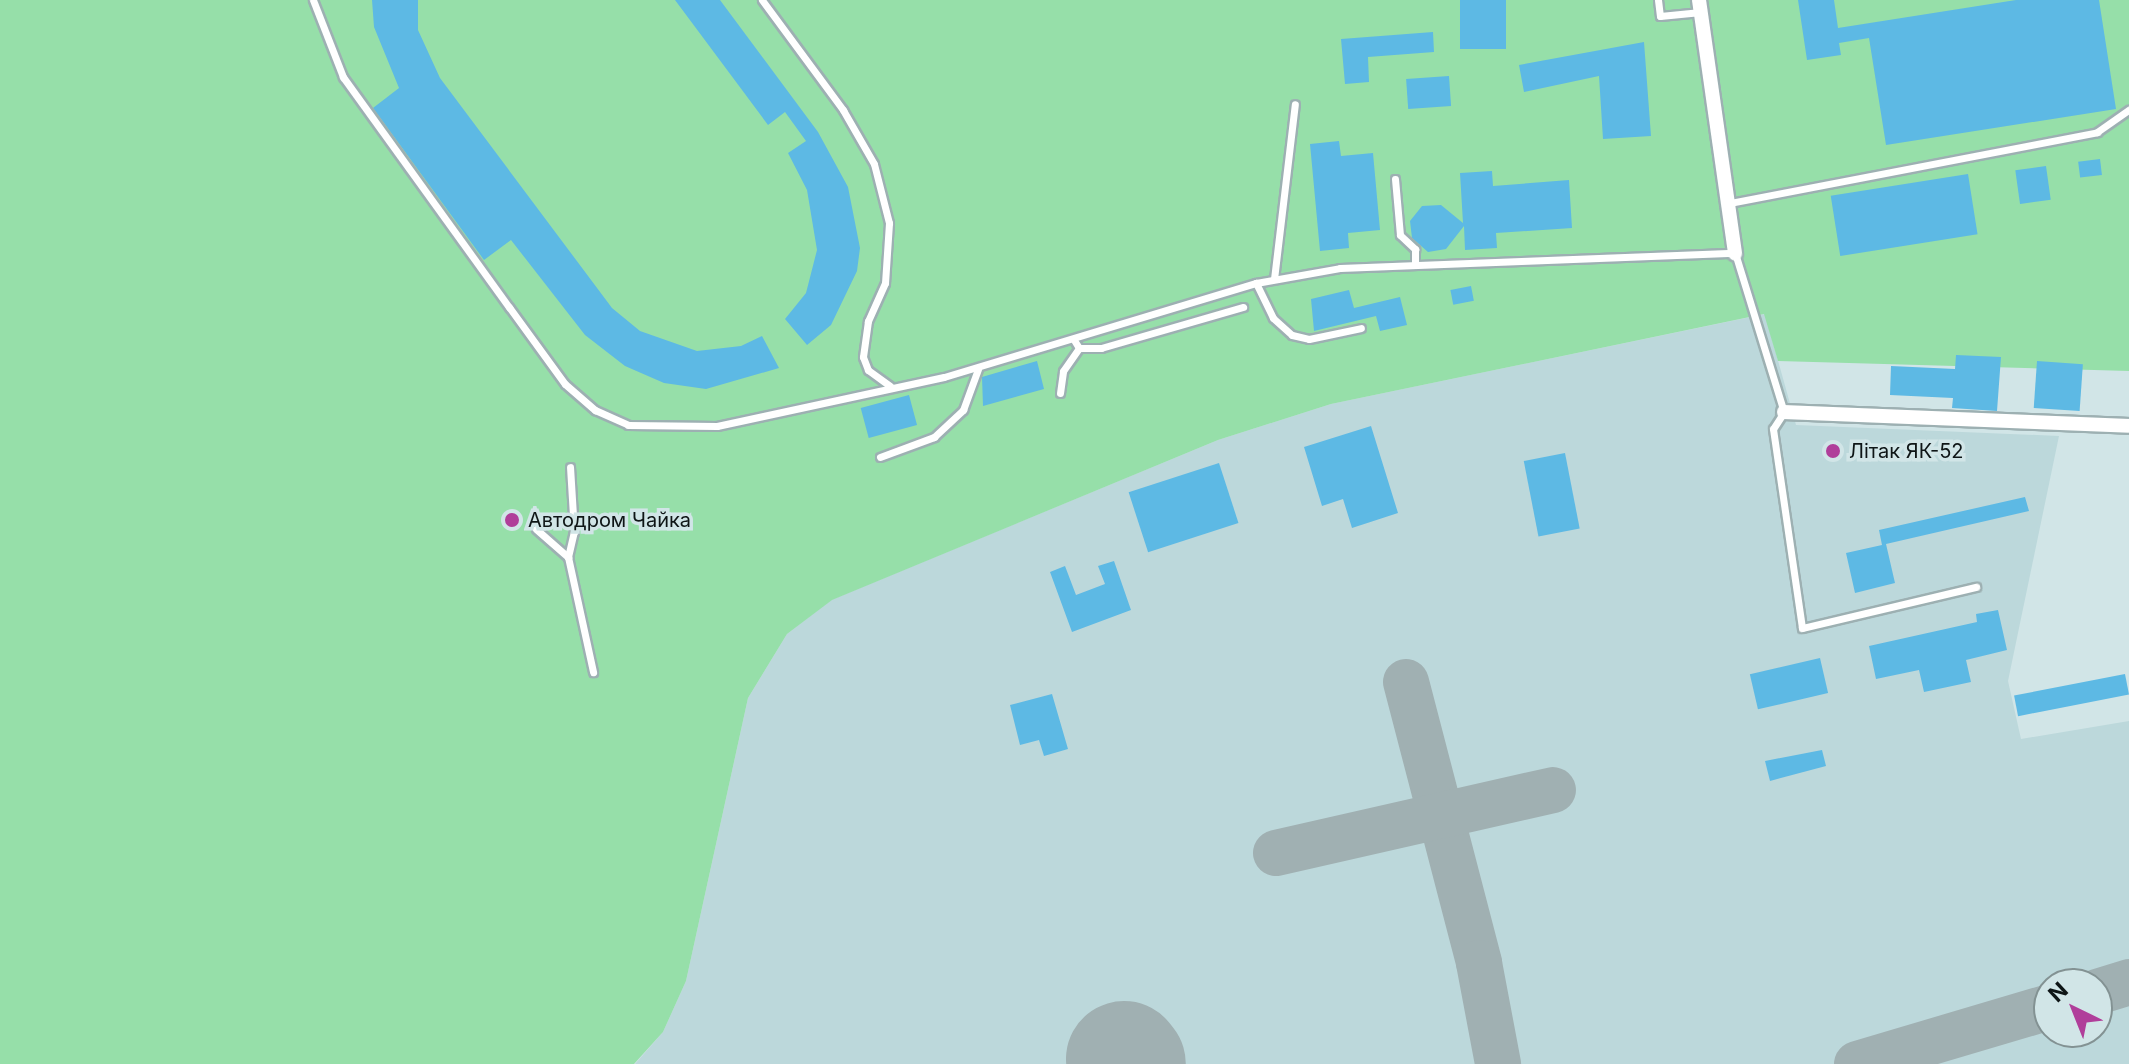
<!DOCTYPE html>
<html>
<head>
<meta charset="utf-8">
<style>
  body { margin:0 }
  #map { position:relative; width:2129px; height:1064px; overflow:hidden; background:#d1e5e7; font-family:Inter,sans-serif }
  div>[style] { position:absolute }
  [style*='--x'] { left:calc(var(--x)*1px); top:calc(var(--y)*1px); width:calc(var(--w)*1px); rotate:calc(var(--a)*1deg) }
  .built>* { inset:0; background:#bcd8db }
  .green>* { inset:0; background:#96dfa9 }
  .taxiway>* { height:46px; margin:-23px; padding:0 23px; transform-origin:23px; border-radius:23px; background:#a0b0b2 }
  .runway>* { height:116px; margin:-58px; padding:0 58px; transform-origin:58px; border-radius:58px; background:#a0b0b2 }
  .building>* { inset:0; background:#5db9e4; transform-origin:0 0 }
  .roads { filter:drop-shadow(2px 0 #9db0b2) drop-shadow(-2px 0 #9db0b2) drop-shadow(0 2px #9db0b2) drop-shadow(0 -2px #9db0b2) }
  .service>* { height:7px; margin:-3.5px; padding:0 3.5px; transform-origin:3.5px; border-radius:3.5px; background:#fff }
  .minor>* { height:14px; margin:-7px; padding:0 7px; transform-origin:7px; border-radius:7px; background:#fff }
  .dots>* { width:22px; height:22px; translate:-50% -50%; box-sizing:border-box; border:4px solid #d1e5e7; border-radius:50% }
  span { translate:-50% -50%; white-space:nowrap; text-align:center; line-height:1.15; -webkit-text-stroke:7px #d1e5e7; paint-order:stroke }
  .poi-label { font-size:20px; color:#0e1516 }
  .left { translate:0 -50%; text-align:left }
  .north { position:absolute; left:2033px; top:968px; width:80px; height:80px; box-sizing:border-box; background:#d1e5e7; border:2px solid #839293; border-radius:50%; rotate:317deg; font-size:22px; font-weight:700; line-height:32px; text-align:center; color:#0e1516 }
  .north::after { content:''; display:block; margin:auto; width:28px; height:36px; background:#b03e9a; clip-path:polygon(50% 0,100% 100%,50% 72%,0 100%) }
</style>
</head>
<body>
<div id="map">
  <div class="built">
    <div style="clip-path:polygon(evenodd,1765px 314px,1796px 425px,2059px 436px,2008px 681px,2021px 739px,2129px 721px,2129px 1064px,635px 1064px,663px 1032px,686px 981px,748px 698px,787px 634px,831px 600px,1218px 440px,1331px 404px,1765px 314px,2049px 984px,2097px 984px,2097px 1032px,2049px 1032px,2049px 984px)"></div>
  </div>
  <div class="green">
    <div style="clip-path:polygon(0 0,2129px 0,2129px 371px,1778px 361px,1764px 314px,1331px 404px,1218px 440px,832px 600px,787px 634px,748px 698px,686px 981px,663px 1032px,634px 1064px,0 1064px)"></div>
  </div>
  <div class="taxiway">
    <div style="--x:1406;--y:682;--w:290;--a:75.4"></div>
    <div style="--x:1479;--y:963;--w:103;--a:79.3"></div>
    <div style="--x:1276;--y:853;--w:284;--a:-12.8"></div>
    <div style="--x:2097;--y:992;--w:34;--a:-17"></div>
    <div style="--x:1857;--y:1064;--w:200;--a:-16.5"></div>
  </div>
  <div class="runway">
    <div style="--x:1124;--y:1059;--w:6;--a:51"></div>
  </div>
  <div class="building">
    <div style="clip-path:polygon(372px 0,418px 0,418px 30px,440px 78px,612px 308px,640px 331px,697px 351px,741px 346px,762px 336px,779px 368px,706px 389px,664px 383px,625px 366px,585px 335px,511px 240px,484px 260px,373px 108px,399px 88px,374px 27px)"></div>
    <div style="clip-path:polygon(675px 0,720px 0,818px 132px,848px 187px,860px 248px,857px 271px,831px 325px,807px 345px,785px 319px,806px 293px,817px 250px,807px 190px,788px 153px,806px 141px,785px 112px,768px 125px)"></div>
    <div style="left:1460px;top:0;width:46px;height:49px"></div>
    <div style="clip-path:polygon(1798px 0,1834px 0,1838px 28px,2016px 0,2099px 0,2116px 109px,1886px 145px,1869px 38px,1839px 43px,1841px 55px,1807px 60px)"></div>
    <div style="clip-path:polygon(1433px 32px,1434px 52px,1368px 57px,1369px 82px,1345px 84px,1341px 39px)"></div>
    <div style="clip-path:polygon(1644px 42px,1651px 136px,1603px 139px,1599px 76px,1524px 92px,1519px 65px)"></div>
    <div style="left:1449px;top:76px;width:30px;height:43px;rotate:86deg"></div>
    <div style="clip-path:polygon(1339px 141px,1341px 156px,1373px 153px,1380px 230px,1348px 233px,1349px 248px,1320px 251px,1310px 144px)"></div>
    <div style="left:2100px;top:159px;width:16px;height:22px;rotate:83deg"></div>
    <div style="left:2046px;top:166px;width:34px;height:31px;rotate:82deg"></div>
    <div style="clip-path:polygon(1492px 171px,1493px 186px,1569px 180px,1572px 228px,1496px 233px,1497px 248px,1465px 250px,1464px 226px,1446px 249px,1428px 252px,1412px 238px,1410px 221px,1422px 206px,1441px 205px,1463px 223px,1460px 173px)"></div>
    <div style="left:1968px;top:174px;width:61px;height:139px;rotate:81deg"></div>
    <div style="left:1471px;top:286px;width:15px;height:21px;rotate:79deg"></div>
    <div style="clip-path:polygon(1349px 290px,1354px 308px,1400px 297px,1407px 325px,1380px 331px,1376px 316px,1314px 331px,1311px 299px)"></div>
    <div style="clip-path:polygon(1956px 355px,2001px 357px,1997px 411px,1952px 408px,1953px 398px,1890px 395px,1891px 366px,1955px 369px)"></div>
    <div style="clip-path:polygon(1037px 361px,1044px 389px,983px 406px,982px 377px)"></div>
    <div style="left:2037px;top:361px;width:46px;height:47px;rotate:4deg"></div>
    <div style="left:909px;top:395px;width:31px;height:50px;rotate:75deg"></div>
    <div style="clip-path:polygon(1371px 426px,1398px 513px,1352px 528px,1343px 499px,1322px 506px,1304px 447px)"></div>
    <div style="left:1565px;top:453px;width:77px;height:42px;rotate:79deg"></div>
    <div style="left:1219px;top:463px;width:63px;height:95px;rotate:72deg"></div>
    <div style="clip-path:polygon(2025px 497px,2029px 511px,1886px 544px,1895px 583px,1855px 593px,1846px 553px,1882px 545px,1879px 530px)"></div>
    <div style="clip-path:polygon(1114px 561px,1131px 610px,1072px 632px,1050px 572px,1065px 566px,1076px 595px,1105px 584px,1098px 566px)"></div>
    <div style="clip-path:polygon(1998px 610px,2007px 650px,1966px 660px,1971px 682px,1924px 692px,1919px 670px,1876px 679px,1869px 646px,1977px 622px,1976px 614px)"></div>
    <div style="left:1820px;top:658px;width:36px;height:72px;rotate:77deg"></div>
    <div style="left:2125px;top:674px;width:21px;height:113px;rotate:79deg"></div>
    <div style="clip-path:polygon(1052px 694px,1068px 749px,1044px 756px,1039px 740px,1020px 745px,1010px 705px)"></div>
    <div style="clip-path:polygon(1822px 750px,1826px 766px,1770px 781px,1765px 761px)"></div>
  </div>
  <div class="roads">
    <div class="service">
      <div style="--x:313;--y:0;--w:83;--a:68.7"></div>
      <div style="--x:343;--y:77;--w:284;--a:54.2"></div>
      <div style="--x:509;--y:307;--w:95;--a:54"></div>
      <div style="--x:565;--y:384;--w:40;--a:41"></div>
      <div style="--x:595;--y:410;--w:36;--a:24"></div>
      <div style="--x:628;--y:425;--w:89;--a:0.6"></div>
      <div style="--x:717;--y:426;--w:232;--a:-12.2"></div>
      <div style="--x:944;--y:377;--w:326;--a:-16.8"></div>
      <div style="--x:1256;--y:283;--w:85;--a:-10.1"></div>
      <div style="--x:1340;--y:268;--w:395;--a:-2.2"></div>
      <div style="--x:1735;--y:253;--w:166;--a:72.9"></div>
      <div style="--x:1784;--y:412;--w:20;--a:123"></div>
      <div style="--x:1773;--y:429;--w:201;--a:81.7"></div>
      <div style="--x:1802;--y:628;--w:179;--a:-13.3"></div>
      <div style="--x:762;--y:0;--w:137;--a:53.6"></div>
      <div style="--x:843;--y:110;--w:62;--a:60.1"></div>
      <div style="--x:874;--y:164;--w:61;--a:75.7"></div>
      <div style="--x:889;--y:223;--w:60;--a:93.8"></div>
      <div style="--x:885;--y:283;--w:42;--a:114.1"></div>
      <div style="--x:868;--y:321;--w:36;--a:98"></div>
      <div style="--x:863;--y:357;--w:14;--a:69"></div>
      <div style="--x:868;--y:370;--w:27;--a:36"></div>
      <div style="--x:1658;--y:0;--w:16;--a:83"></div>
      <div style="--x:1660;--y:16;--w:41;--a:-5.6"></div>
      <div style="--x:1395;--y:179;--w:56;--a:84.9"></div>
      <div style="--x:1400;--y:235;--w:21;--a:43"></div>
      <div style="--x:1415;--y:249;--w:16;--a:90"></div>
      <div style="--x:1730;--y:203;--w:374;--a:-10.9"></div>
      <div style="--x:2097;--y:132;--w:39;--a:-35"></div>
      <div style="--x:1274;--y:279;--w:176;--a:-83.2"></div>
      <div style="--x:1256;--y:283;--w:39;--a:64"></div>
      <div style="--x:1273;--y:318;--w:25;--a:42"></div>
      <div style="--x:1292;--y:335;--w:17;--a:13"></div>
      <div style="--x:1309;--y:339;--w:53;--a:-11.9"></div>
      <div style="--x:1074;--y:340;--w:9;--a:58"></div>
      <div style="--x:1079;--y:348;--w:22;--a:0"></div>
      <div style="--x:1101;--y:348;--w:148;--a:-16.1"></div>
      <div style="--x:1060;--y:393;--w:22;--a:-82"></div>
      <div style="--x:1063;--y:371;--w:28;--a:-55"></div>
      <div style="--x:880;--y:457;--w:58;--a:-20.3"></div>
      <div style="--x:934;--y:437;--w:40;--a:-43"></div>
      <div style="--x:963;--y:410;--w:44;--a:-69.9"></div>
      <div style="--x:536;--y:529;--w:43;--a:41.2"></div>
      <div style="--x:568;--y:557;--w:118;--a:77.7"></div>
      <div style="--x:568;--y:557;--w:26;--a:-77"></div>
      <div style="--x:574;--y:532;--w:65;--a:-93.5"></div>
    </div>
    <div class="minor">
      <div style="--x:1699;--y:0;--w:256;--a:81.9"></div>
      <div style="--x:1784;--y:412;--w:345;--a:2.3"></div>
    </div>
  </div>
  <div class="dots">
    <div style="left:1833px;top:451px;background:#b03e9a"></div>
    <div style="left:512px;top:520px;background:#b03e9a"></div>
  </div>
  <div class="poi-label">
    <span class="left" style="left:1849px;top:451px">Літак ЯК-52</span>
    <span class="left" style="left:528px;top:520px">Автодром Чайка</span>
  </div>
  <div class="north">N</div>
</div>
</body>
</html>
